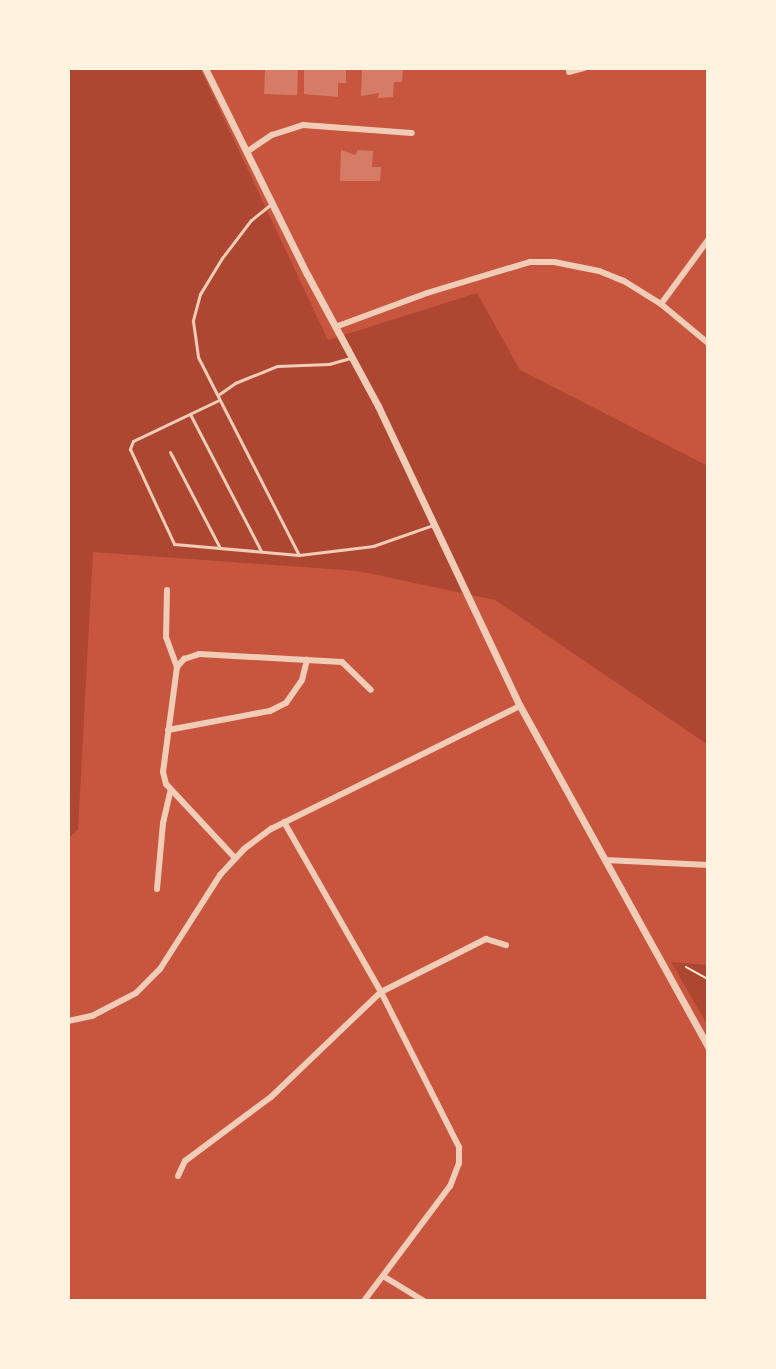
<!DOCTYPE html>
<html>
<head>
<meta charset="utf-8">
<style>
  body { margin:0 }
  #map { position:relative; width:776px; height:1369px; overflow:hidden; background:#c8553d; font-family:"Playfair Display",serif }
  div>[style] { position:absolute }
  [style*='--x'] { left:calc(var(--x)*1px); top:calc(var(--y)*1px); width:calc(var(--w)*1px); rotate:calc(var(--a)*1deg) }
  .green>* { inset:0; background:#ae4732 }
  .building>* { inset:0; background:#d67c66; transform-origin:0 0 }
  .path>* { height:2px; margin:-1px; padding:0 1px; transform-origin:1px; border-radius:1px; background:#fff3e0 }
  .service>* { height:3px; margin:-1.5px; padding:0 1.5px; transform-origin:1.5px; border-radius:1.5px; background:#f1ccb7 }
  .minor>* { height:6px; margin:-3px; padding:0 3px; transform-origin:3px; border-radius:3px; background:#f1ccb7 }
  .tertiary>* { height:7px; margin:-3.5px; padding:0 3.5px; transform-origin:3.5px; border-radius:3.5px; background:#f1ccb7 }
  span { translate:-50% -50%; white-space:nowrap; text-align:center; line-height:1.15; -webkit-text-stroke:7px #fff3e0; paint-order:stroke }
  .frame { position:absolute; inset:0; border:70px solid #fff3e0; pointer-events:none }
</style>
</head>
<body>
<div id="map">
  <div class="green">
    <div style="clip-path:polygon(68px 68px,200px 68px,328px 340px,477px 293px,520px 370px,708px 466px,708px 745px,495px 600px,358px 571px,93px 552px,78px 830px,68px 838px)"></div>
    <div style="clip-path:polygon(671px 962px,708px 965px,708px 1026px)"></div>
  </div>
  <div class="building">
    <div style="left:265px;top:68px;width:33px;height:26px;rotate:2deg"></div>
    <div style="clip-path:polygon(304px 68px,346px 69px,346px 83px,338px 83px,338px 97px,304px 94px)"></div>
    <div style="clip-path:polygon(362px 68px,403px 69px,402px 82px,394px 82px,393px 97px,378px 98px,379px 93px,361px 96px)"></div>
    <div style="clip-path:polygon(341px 150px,355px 155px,358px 150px,373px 151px,372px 167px,381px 167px,380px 181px,340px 181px)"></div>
  </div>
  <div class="path">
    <div style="--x:686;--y:967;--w:25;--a:29"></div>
  </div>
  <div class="service">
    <div style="--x:271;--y:204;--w:26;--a:141"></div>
    <div style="--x:251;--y:220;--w:48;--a:127.3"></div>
    <div style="--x:222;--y:258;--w:42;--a:121.4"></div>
    <div style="--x:200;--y:294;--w:28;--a:105"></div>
    <div style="--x:193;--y:321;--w:36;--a:82"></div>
    <div style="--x:198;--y:357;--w:222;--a:63"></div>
    <div style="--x:218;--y:395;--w:21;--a:-35"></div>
    <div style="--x:235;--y:383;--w:45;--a:-22"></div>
    <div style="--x:277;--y:366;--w:52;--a:-2.2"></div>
    <div style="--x:329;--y:364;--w:22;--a:-16"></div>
    <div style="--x:219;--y:400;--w:95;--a:154.5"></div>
    <div style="--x:133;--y:441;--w:9;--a:111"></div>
    <div style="--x:130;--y:449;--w:105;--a:65.1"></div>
    <div style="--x:174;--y:544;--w:125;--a:5"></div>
    <div style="--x:299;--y:555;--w:75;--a:-6.9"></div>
    <div style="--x:373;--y:546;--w:64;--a:-19.3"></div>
    <div style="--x:190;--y:414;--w:154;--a:62.6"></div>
    <div style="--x:170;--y:452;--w:108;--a:62.5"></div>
  </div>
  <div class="minor">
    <div style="--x:569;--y:72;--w:16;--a:-15"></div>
    <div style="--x:248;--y:151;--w:29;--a:-34"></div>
    <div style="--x:272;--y:135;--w:33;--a:-18"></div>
    <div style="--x:303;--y:125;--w:109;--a:4.2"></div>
    <div style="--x:661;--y:304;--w:79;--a:-53.7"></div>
    <div style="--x:338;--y:326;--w:95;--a:-20.3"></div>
    <div style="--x:427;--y:293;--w:108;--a:-16.8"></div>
    <div style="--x:530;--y:262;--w:24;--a:0"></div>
    <div style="--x:554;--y:262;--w:46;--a:11.3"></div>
    <div style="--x:599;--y:271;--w:27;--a:22"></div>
    <div style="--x:624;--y:281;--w:44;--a:31.9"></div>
    <div style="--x:661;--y:304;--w:61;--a:39.7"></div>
    <div style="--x:167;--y:590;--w:47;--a:91.2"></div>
    <div style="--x:166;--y:637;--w:32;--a:70"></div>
    <div style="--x:168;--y:730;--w:104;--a:-10.6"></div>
    <div style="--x:270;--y:711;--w:18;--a:-27"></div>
    <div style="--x:286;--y:703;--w:28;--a:-55"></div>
    <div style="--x:302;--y:680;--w:21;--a:-76"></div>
    <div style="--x:284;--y:822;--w:196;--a:60.3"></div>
    <div style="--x:381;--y:992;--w:174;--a:63.3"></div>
    <div style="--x:459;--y:1147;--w:16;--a:90"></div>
    <div style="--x:459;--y:1163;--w:25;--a:111"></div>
    <div style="--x:450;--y:1186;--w:144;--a:126.8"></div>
    <div style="--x:235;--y:858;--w:101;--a:-133"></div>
    <div style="--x:166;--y:784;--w:12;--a:-104"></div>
    <div style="--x:163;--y:772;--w:106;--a:-82.4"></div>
    <div style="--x:177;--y:667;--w:11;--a:-49"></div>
    <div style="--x:184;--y:659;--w:16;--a:-18"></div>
    <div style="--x:199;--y:654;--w:143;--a:3.2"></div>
    <div style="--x:342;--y:662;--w:40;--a:44"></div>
    <div style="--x:605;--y:860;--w:103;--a:2.8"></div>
    <div style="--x:157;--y:889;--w:66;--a:-84.8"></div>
    <div style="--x:163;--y:823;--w:32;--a:-77"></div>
    <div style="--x:68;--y:1021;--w:25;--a:-12"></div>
    <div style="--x:92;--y:1016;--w:50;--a:-27.6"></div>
    <div style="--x:136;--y:993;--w:34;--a:-45"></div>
    <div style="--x:160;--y:969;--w:112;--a:-57.4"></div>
    <div style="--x:220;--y:875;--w:35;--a:-47"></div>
    <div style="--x:244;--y:849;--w:34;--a:-37"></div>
    <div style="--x:271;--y:829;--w:278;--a:-26.3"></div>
    <div style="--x:178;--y:1176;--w:17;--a:-65"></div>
    <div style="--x:185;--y:1161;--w:107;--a:-36.7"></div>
    <div style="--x:271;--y:1097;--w:152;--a:-43.7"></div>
    <div style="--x:381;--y:992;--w:118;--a:-26.8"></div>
    <div style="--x:486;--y:939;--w:21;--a:17"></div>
    <div style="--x:383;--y:1276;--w:48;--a:31.4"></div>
  </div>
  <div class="tertiary">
    <div style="--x:205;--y:68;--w:230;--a:63.7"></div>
    <div style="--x:307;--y:274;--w:150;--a:61.7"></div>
    <div style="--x:378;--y:406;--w:332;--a:64.7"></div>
    <div style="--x:520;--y:706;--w:389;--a:61.1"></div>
  </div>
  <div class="frame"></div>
</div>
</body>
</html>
